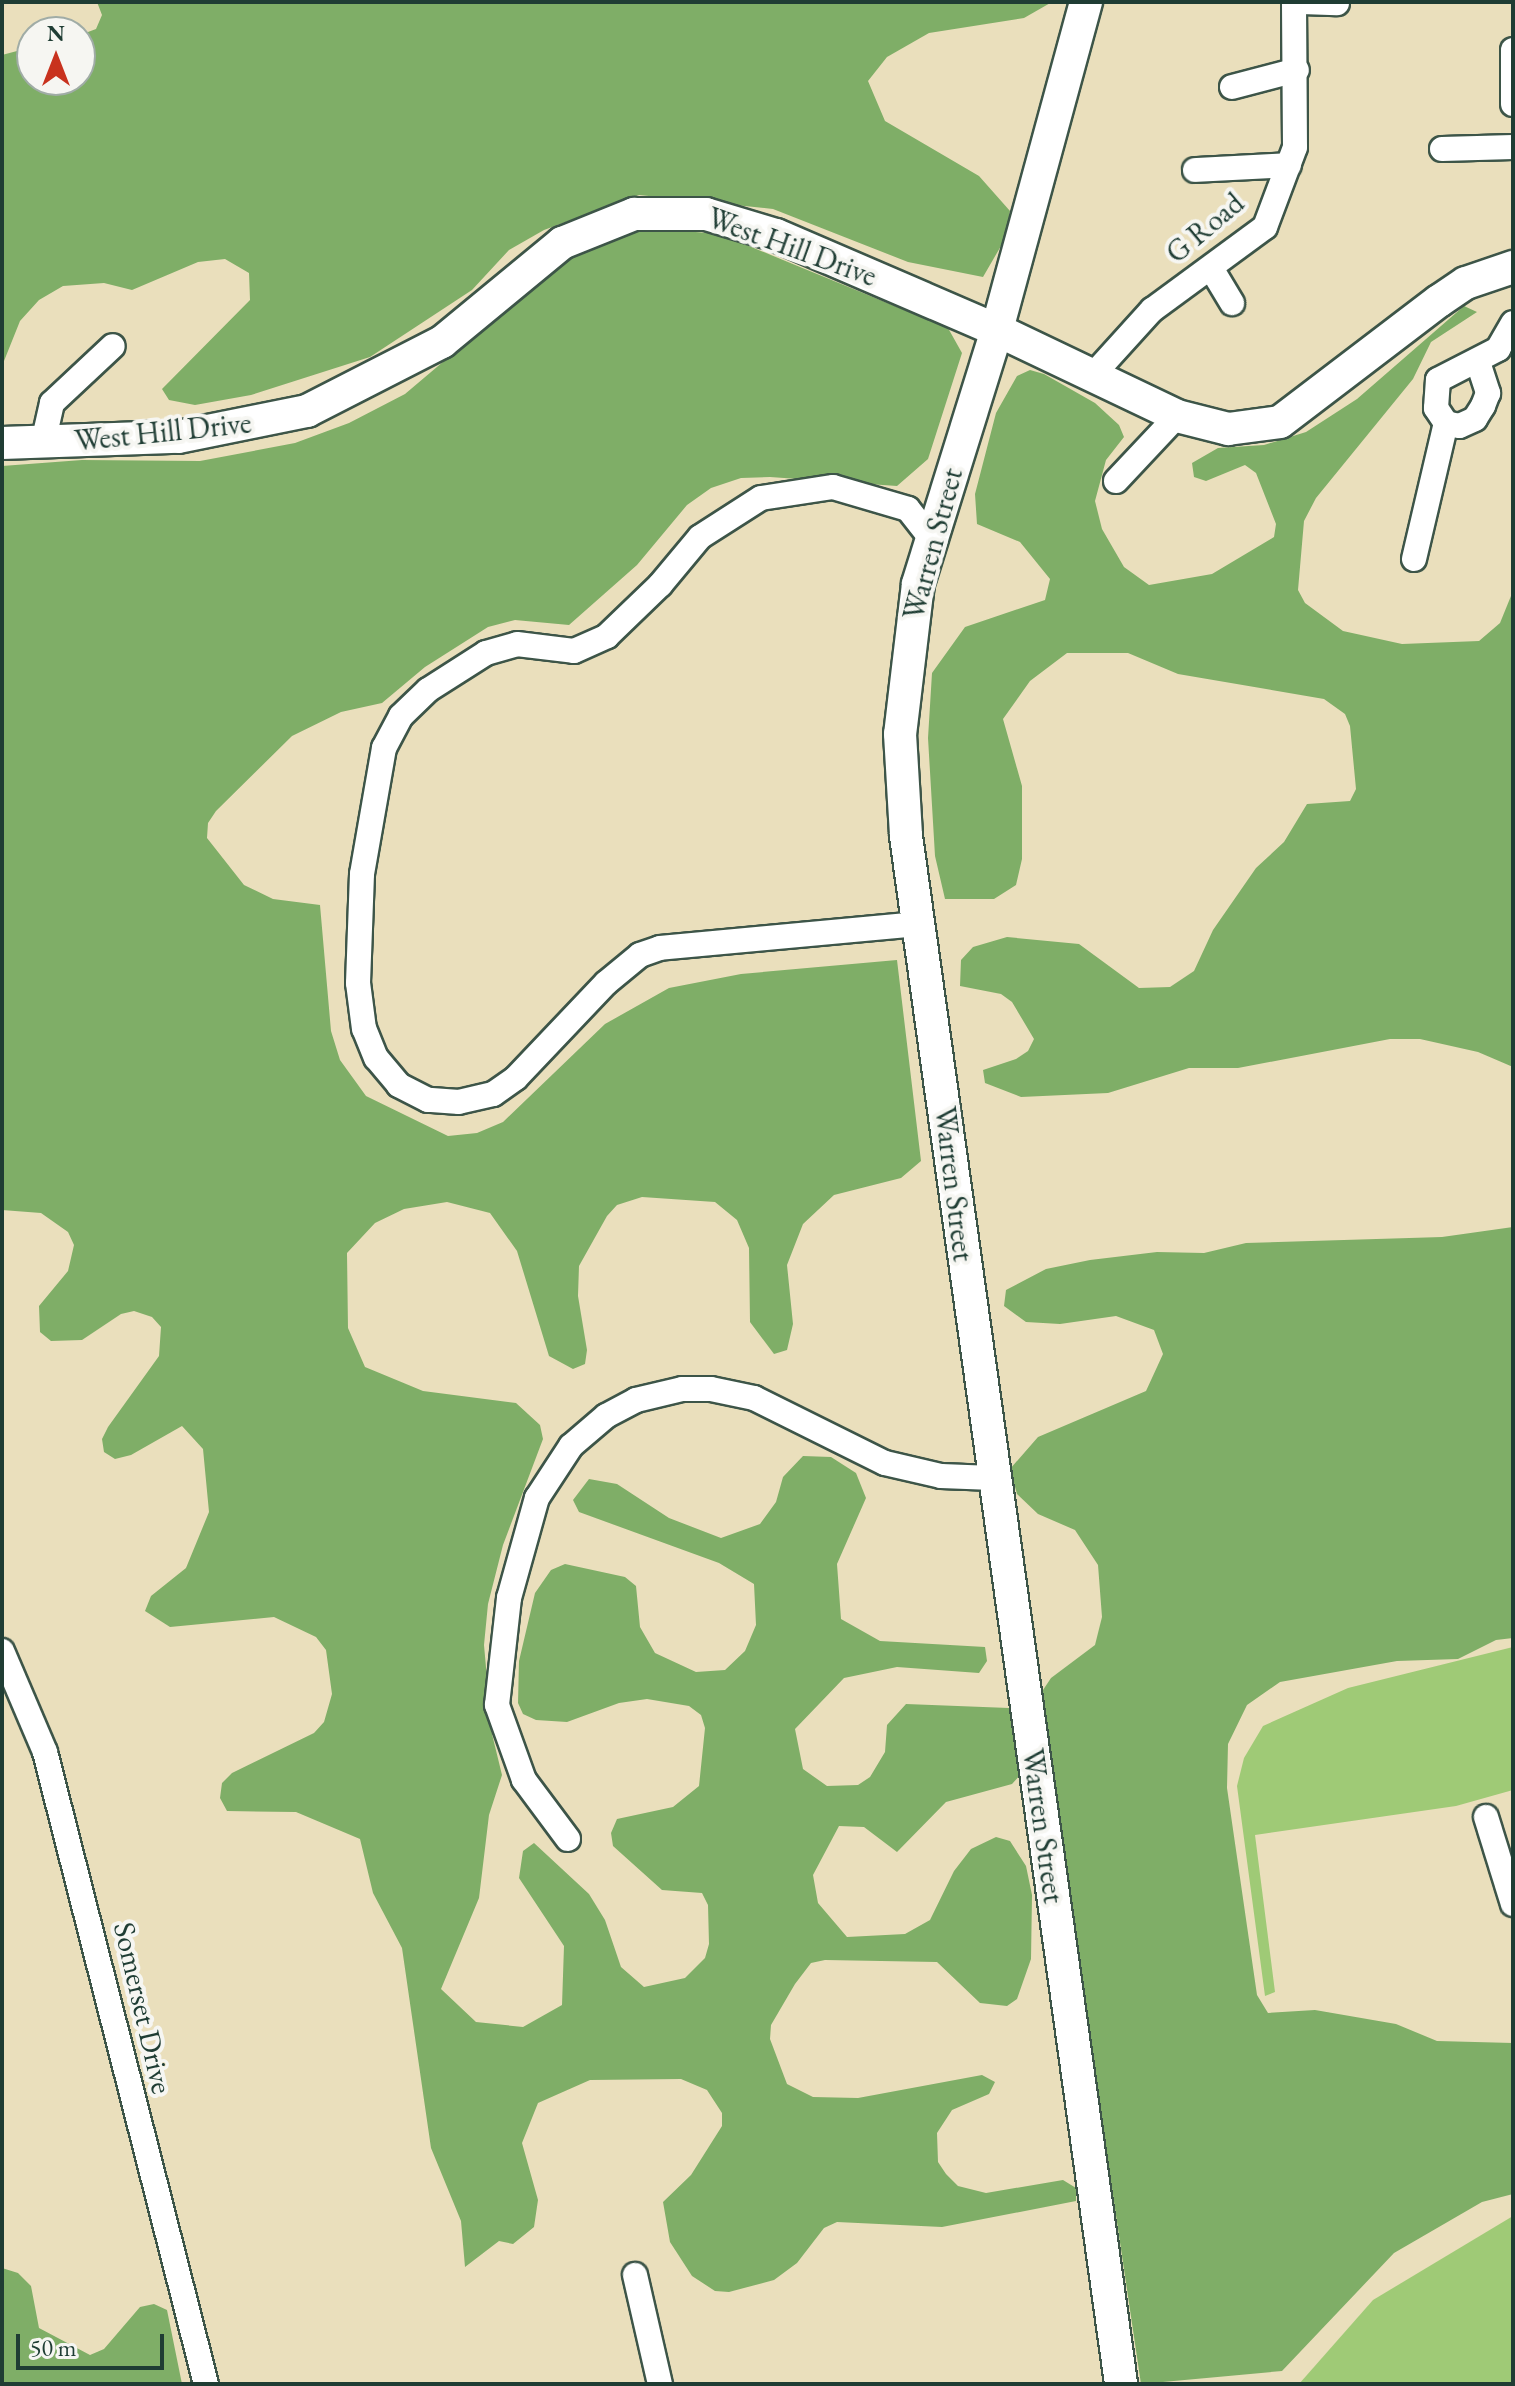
<!DOCTYPE html>
<html>
<head>
<meta charset="utf-8">
<style>
  body { margin:0 }
  #map { position:relative; width:1515px; height:2386px; overflow:hidden; background:#eadfbc; font-family:"EB Garamond",serif }
  div>[style] { position:absolute }
  [style*='--x'] { left:calc(var(--x)*1px); top:calc(var(--y)*1px); width:calc(var(--w)*1px); rotate:calc(var(--a)*1deg) }
  .green>* { inset:0; background:#9fca76 }
  .forest>* { inset:0; background:#7fae67 }
  .roads { filter:drop-shadow(2px 0 #3d5548) drop-shadow(-2px 0 #3d5548) drop-shadow(0 2px #3d5548) drop-shadow(0 -2px #3d5548) }
  .street>* { height:24px; margin:-12px; padding:0 12px; transform-origin:12px; border-radius:12px; background:#fff }
  .secondary>* { height:32px; margin:-16px; padding:0 16px; transform-origin:16px; border-radius:16px; background:#fff }
  span { translate:-50% -50%; white-space:nowrap; text-align:center; line-height:1.15; -webkit-text-stroke:8px #f6f6f2; paint-order:stroke }
  .street-label { font-size:30px; color:#1f3d34 }
  .frame { position:absolute; inset:0; border:4px solid #1f3d34; pointer-events:none }
  .north { position:absolute; left:16px; top:16px; width:80px; height:80px; box-sizing:border-box; background:#f6f6f2; border:2px solid #a0aca6; border-radius:50%; rotate:0deg; font-size:22px; font-weight:700; line-height:32px; text-align:center; color:#1f3d34 }
  .north::after { content:''; display:block; margin:auto; width:28px; height:36px; background:#c8321e; clip-path:polygon(50% 0,100% 100%,50% 72%,0 100%) }
  .scale { position:absolute; left:16px; top:2334px; width:148px; height:36px; box-sizing:border-box; border:4px solid #1f3d34; border-top:0; padding-left:10px; font-size:24px; line-height:28px; white-space:nowrap; color:#1f3d34; -webkit-text-stroke:6px #f6f6f2; paint-order:stroke }
</style>
</head>
<body>
<div id="map">
  <div class="green">
    <div style="clip-path:polygon(1513px 1647px,1513px 1790px,1456px 1806px,1255px 1835px,1275px 1992px,1265px 1996px,1237px 1786px,1244px 1758px,1263px 1726px,1348px 1688px)"></div>
    <div style="clip-path:polygon(1513px 2216px,1513px 2384px,1299px 2384px,1373px 2300px)"></div>
  </div>
  <div class="forest">
    <div style="clip-path:polygon(97px 2px,1052px 2px,1024px 18px,929px 33px,887px 57px,868px 81px,885px 121px,979px 176px,1010px 211px,1005px 239px,983px 277px,908px 262px,773px 209px,639px 195px,544px 230px,509px 250px,472px 290px,370px 357px,251px 395px,195px 405px,169px 400px,162px 389px,250px 300px,249px 273px,225px 259px,198px 262px,132px 290px,104px 283px,63px 286px,39px 300px,20px 321px,2px 366px,2px 55px,32px 47px,32px 80px,80px 80px,80px 35px,96px 29px,102px 15px)"></div>
    <div style="clip-path:polygon(635px 227px,720px 234px,948px 328px,962px 353px,928px 459px,897px 486px,770px 477px,741px 478px,711px 488px,687px 505px,637px 565px,569px 625px,515px 620px,488px 627px,425px 667px,382px 703px,341px 712px,292px 736px,216px 811px,208px 823px,207px 838px,244px 885px,273px 899px,320px 905px,331px 1031px,340px 1060px,366px 1096px,448px 1136px,477px 1133px,503px 1122px,605px 1024px,669px 988px,741px 974px,897px 960px,921px 1161px,901px 1178px,834px 1195px,803px 1224px,787px 1265px,793px 1324px,787px 1350px,774px 1354px,750px 1322px,749px 1248px,737px 1220px,715px 1202px,642px 1197px,617px 1205px,607px 1216px,579px 1266px,578px 1296px,587px 1350px,585px 1364px,573px 1369px,549px 1356px,517px 1251px,490px 1213px,447px 1202px,404px 1209px,375px 1223px,347px 1253px,348px 1328px,365px 1367px,423px 1391px,516px 1403px,540px 1425px,543px 1439px,503px 1545px,488px 1604px,484px 1645px,492px 1734px,502px 1775px,489px 1815px,479px 1898px,441px 1989px,476px 2022px,523px 2027px,562px 2005px,564px 1946px,519px 1878px,523px 1851px,534px 1843px,589px 1894px,605px 1920px,621px 1967px,644px 1987px,685px 1978px,705px 1958px,709px 1944px,708px 1905px,702px 1893px,662px 1890px,613px 1846px,611px 1833px,617px 1819px,673px 1807px,699px 1786px,705px 1728px,701px 1715px,689px 1706px,647px 1699px,619px 1703px,567px 1722px,536px 1720px,523px 1714px,518px 1703px,519px 1661px,535px 1593px,551px 1570px,565px 1564px,625px 1577px,636px 1586px,640px 1627px,655px 1653px,696px 1672px,725px 1670px,745px 1651px,756px 1625px,754px 1584px,719px 1563px,579px 1512px,573px 1500px,589px 1479px,617px 1484px,669px 1518px,721px 1538px,760px 1524px,776px 1502px,783px 1477px,803px 1456px,831px 1457px,856px 1473px,866px 1498px,837px 1564px,841px 1619px,880px 1641px,985px 1647px,987px 1661px,979px 1673px,897px 1667px,844px 1678px,795px 1729px,803px 1769px,827px 1786px,858px 1785px,870px 1777px,885px 1752px,887px 1725px,906px 1704px,1009px 1708px,1018px 1718px,1022px 1773px,1012px 1784px,946px 1802px,897px 1852px,864px 1827px,839px 1826px,813px 1875px,818px 1903px,847px 1937px,905px 1934px,930px 1920px,954px 1871px,971px 1849px,996px 1837px,1010px 1841px,1026px 1866px,1032px 1895px,1031px 1959px,1017px 1999px,1007px 2006px,980px 2003px,937px 1962px,825px 1960px,811px 1963px,795px 1984px,771px 2025px,770px 2039px,787px 2084px,813px 2097px,858px 2098px,982px 2075px,995px 2082px,989px 2094px,952px 2110px,937px 2133px,938px 2162px,946px 2174px,958px 2186px,986px 2193px,1063px 2180px,1076px 2188px,1076px 2201px,942px 2227px,837px 2222px,824px 2228px,797px 2263px,774px 2280px,729px 2292px,715px 2291px,692px 2276px,670px 2242px,663px 2202px,691px 2175px,722px 2126px,722px 2113px,707px 2090px,681px 2079px,590px 2080px,538px 2103px,522px 2143px,538px 2200px,534px 2227px,513px 2244px,499px 2241px,465px 2267px,461px 2221px,431px 2148px,402px 1948px,373px 1893px,360px 1839px,296px 1812px,227px 1811px,220px 1798px,222px 1783px,232px 1773px,314px 1733px,324px 1722px,332px 1694px,326px 1650px,316px 1637px,274px 1617px,170px 1627px,145px 1611px,151px 1596px,186px 1568px,209px 1512px,203px 1449px,182px 1426px,131px 1455px,115px 1459px,104px 1452px,102px 1439px,108px 1427px,159px 1356px,161px 1327px,152px 1317px,134px 1311px,121px 1314px,82px 1340px,51px 1341px,40px 1332px,39px 1306px,68px 1271px,74px 1245px,68px 1232px,41px 1213px,2px 1210px,2px 466px,82px 460px,200px 461px,295px 443px,349px 423px,405px 394px,591px 237px)"></div>
    <div style="clip-path:polygon(1464px 306px,1477px 312px,1431px 342px,1413px 379px,1316px 498px,1304px 521px,1298px 590px,1305px 603px,1343px 631px,1402px 644px,1479px 641px,1500px 623px,1513px 591px,1513px 1067px,1478px 1052px,1420px 1039px,1390px 1039px,1238px 1068px,1189px 1068px,1108px 1093px,1021px 1097px,985px 1083px,983px 1070px,1016px 1059px,1028px 1051px,1034px 1039px,1012px 1002px,1001px 994px,960px 986px,961px 960px,973px 947px,1007px 937px,1079px 944px,1139px 988px,1170px 987px,1194px 971px,1213px 930px,1256px 868px,1284px 842px,1307px 804px,1350px 801px,1356px 789px,1350px 726px,1345px 714px,1324px 699px,1178px 674px,1128px 653px,1067px 653px,1030px 681px,1003px 719px,1022px 786px,1022px 859px,1016px 885px,994px 899px,945px 899px,935px 856px,928px 738px,932px 673px,965px 627px,1045px 600px,1050px 579px,1020px 542px,977px 524px,975px 494px,996px 413px,1017px 376px,1030px 370px,1044px 374px,1095px 403px,1119px 425px,1124px 437px,1106px 460px,1095px 501px,1102px 529px,1124px 567px,1149px 585px,1212px 574px,1274px 537px,1276px 524px,1256px 473px,1245px 465px,1206px 481px,1194px 477px,1192px 463px,1218px 448px,1264px 445px,1306px 432px,1357px 399px)"></div>
    <div style="clip-path:polygon(1513px 1227px,1513px 1638px,1496px 1640px,1458px 1659px,1397px 1661px,1280px 1682px,1247px 1705px,1228px 1744px,1227px 1788px,1257px 1995px,1268px 2013px,1315px 2010px,1396px 2024px,1437px 2041px,1513px 2043px,1513px 2194px,1482px 2202px,1394px 2253px,1282px 2371px,1141px 2384px,1042px 1716px,1043px 1690px,1051px 1678px,1095px 1645px,1102px 1617px,1098px 1565px,1075px 1530px,1038px 1514px,1017px 1494px,1010px 1469px,1038px 1437px,1146px 1391px,1163px 1354px,1154px 1330px,1116px 1316px,1060px 1324px,1026px 1322px,1004px 1306px,1006px 1290px,1046px 1269px,1090px 1260px,1157px 1252px,1204px 1253px,1246px 1243px,1442px 1237px)"></div>
    <div style="clip-path:polygon(2px 2268px,18px 2273px,31px 2286px,39px 2328px,90px 2355px,104px 2349px,140px 2307px,154px 2304px,167px 2310px,182px 2384px,2px 2384px)"></div>
  </div>
  <div class="roads">
    <div class="street">
      <div style="--x:1302;--y:2;--w:35;--a:2"></div>
      <div style="--x:1513;--y:50;--w:54;--a:90"></div>
      <div style="--x:1232;--y:87;--w:67;--a:-14.7"></div>
      <div style="--x:1442;--y:149;--w:71;--a:-1.6"></div>
      <div style="--x:1195;--y:170;--w:94;--a:-3"></div>
      <div style="--x:1211;--y:268;--w:41;--a:59"></div>
      <div style="--x:1478;--y:362;--w:33;--a:72"></div>
      <div style="--x:1488;--y:393;--w:14;--a:111"></div>
      <div style="--x:1483;--y:406;--w:15;--a:122"></div>
      <div style="--x:1475;--y:419;--w:17;--a:156"></div>
      <div style="--x:1459;--y:426;--w:13;--a:-167"></div>
      <div style="--x:1446;--y:423;--w:18;--a:-124"></div>
      <div style="--x:1436;--y:408;--w:28;--a:-86"></div>
      <div style="--x:1438;--y:380;--w:68;--a:-27.3"></div>
      <div style="--x:1498;--y:349;--w:30;--a:-60"></div>
      <div style="--x:1093;--y:375;--w:88;--a:-47.8"></div>
      <div style="--x:1152;--y:310;--w:140;--a:-36.3"></div>
      <div style="--x:1265;--y:227;--w:85;--a:-69.4"></div>
      <div style="--x:1295;--y:147;--w:145;--a:-90.4"></div>
      <div style="--x:43;--y:443;--w:41;--a:-77.3"></div>
      <div style="--x:52;--y:403;--w:83;--a:-43.1"></div>
      <div style="--x:1116;--y:481;--w:89;--a:-46.8"></div>
      <div style="--x:1414;--y:559;--w:140;--a:-76.8"></div>
      <div style="--x:918;--y:924;--w:259;--a:174.7"></div>
      <div style="--x:660;--y:948;--w:21;--a:161"></div>
      <div style="--x:640;--y:955;--w:44;--a:140.5"></div>
      <div style="--x:606;--y:983;--w:131;--a:133.5"></div>
      <div style="--x:516;--y:1078;--w:28;--a:145"></div>
      <div style="--x:493;--y:1094;--w:35;--a:167"></div>
      <div style="--x:459;--y:1102;--w:31;--a:-176"></div>
      <div style="--x:428;--y:1100;--w:33;--a:-153"></div>
      <div style="--x:399;--y:1085;--w:35;--a:-130"></div>
      <div style="--x:376;--y:1058;--w:31;--a:-112"></div>
      <div style="--x:364;--y:1029;--w:46;--a:-97.4"></div>
      <div style="--x:358;--y:983;--w:109;--a:-87.9"></div>
      <div style="--x:362;--y:874;--w:128;--a:-80.1"></div>
      <div style="--x:384;--y:748;--w:36;--a:-62"></div>
      <div style="--x:401;--y:716;--w:37;--a:-44"></div>
      <div style="--x:428;--y:690;--w:69;--a:-32.5"></div>
      <div style="--x:486;--y:653;--w:32;--a:-16"></div>
      <div style="--x:517;--y:644;--w:57;--a:7"></div>
      <div style="--x:574;--y:651;--w:36;--a:-24"></div>
      <div style="--x:607;--y:636;--w:74;--a:-43.9"></div>
      <div style="--x:660;--y:585;--w:62;--a:-50.2"></div>
      <div style="--x:700;--y:537;--w:72;--a:-32.6"></div>
      <div style="--x:761;--y:498;--w:73;--a:-8.7"></div>
      <div style="--x:833;--y:487;--w:78;--a:16.3"></div>
      <div style="--x:908;--y:509;--w:37;--a:52"></div>
      <div style="--x:2;--y:1651;--w:110;--a:66.9"></div>
      <div style="--x:45;--y:1752;--w:652;--a:75.71"></div>
      <div style="--x:1486;--y:1817;--w:91;--a:72.8"></div>
      <div style="--x:568;--y:1839;--w:74;--a:-126.7"></div>
      <div style="--x:524;--y:1780;--w:80;--a:-109.8"></div>
      <div style="--x:497;--y:1705;--w:108;--a:-83.6"></div>
      <div style="--x:509;--y:1598;--w:104;--a:-74.4"></div>
      <div style="--x:537;--y:1498;--w:62;--a:-56.8"></div>
      <div style="--x:571;--y:1446;--w:46;--a:-40.6"></div>
      <div style="--x:606;--y:1416;--w:34;--a:-28"></div>
      <div style="--x:636;--y:1400;--w:47;--a:-13.4"></div>
      <div style="--x:682;--y:1389;--w:29;--a:0"></div>
      <div style="--x:711;--y:1389;--w:44;--a:11.8"></div>
      <div style="--x:754;--y:1398;--w:146;--a:26.4"></div>
      <div style="--x:885;--y:1463;--w:57;--a:13.1"></div>
      <div style="--x:941;--y:1476;--w:52;--a:2.2"></div>
      <div style="--x:635;--y:2275;--w:112;--a:77.1"></div>
    </div>
    <div class="secondary">
      <div style="--x:1086;--y:2;--w:340;--a:105.2"></div>
      <div style="--x:997;--y:330;--w:266;--a:107.3"></div>
      <div style="--x:918;--y:584;--w:151;--a:96.8"></div>
      <div style="--x:900;--y:734;--w:102;--a:86.6"></div>
      <div style="--x:906;--y:836;--w:1563;--a:82.09"></div>
      <div style="--x:2;--y:443;--w:176;--a:-2"></div>
      <div style="--x:178;--y:437;--w:132;--a:-11.4"></div>
      <div style="--x:307;--y:411;--w:152;--a:-27.1"></div>
      <div style="--x:442;--y:342;--w:156;--a:-39.5"></div>
      <div style="--x:562;--y:243;--w:78;--a:-21.9"></div>
      <div style="--x:634;--y:214;--w:72;--a:0"></div>
      <div style="--x:706;--y:214;--w:73;--a:16.7"></div>
      <div style="--x:776;--y:235;--w:241;--a:23.3"></div>
      <div style="--x:997;--y:330;--w:199;--a:25.5"></div>
      <div style="--x:1177;--y:416;--w:53;--a:14.3"></div>
      <div style="--x:1228;--y:429;--w:52;--a:-7.7"></div>
      <div style="--x:1280;--y:422;--w:200;--a:-37.3"></div>
      <div style="--x:1439;--y:301;--w:32;--a:-34"></div>
      <div style="--x:1466;--y:283;--w:50;--a:-18.8"></div>
    </div>
  </div>
  <div class="street-label">
    <span style="left:1205px;top:228px;rotate:-40deg">G Road</span>
    <span style="left:792px;top:247px;rotate:20deg">West Hill Drive</span>
    <span style="left:163px;top:432px;rotate:-6deg">West Hill Drive</span>
    <span style="left:933px;top:544px;rotate:-75deg">Warren Street</span>
    <span style="left:954px;top:1184px;rotate:83deg">Warren Street</span>
    <span style="left:1043px;top:1826px;rotate:82deg">Warren Street</span>
    <span style="left:143px;top:2008px;rotate:77deg">Somerset Drive</span>
  </div>
  <div class="frame"></div>
  <div class="north">N</div>
  <div class="scale">50 m</div>
</div>
</body>
</html>
